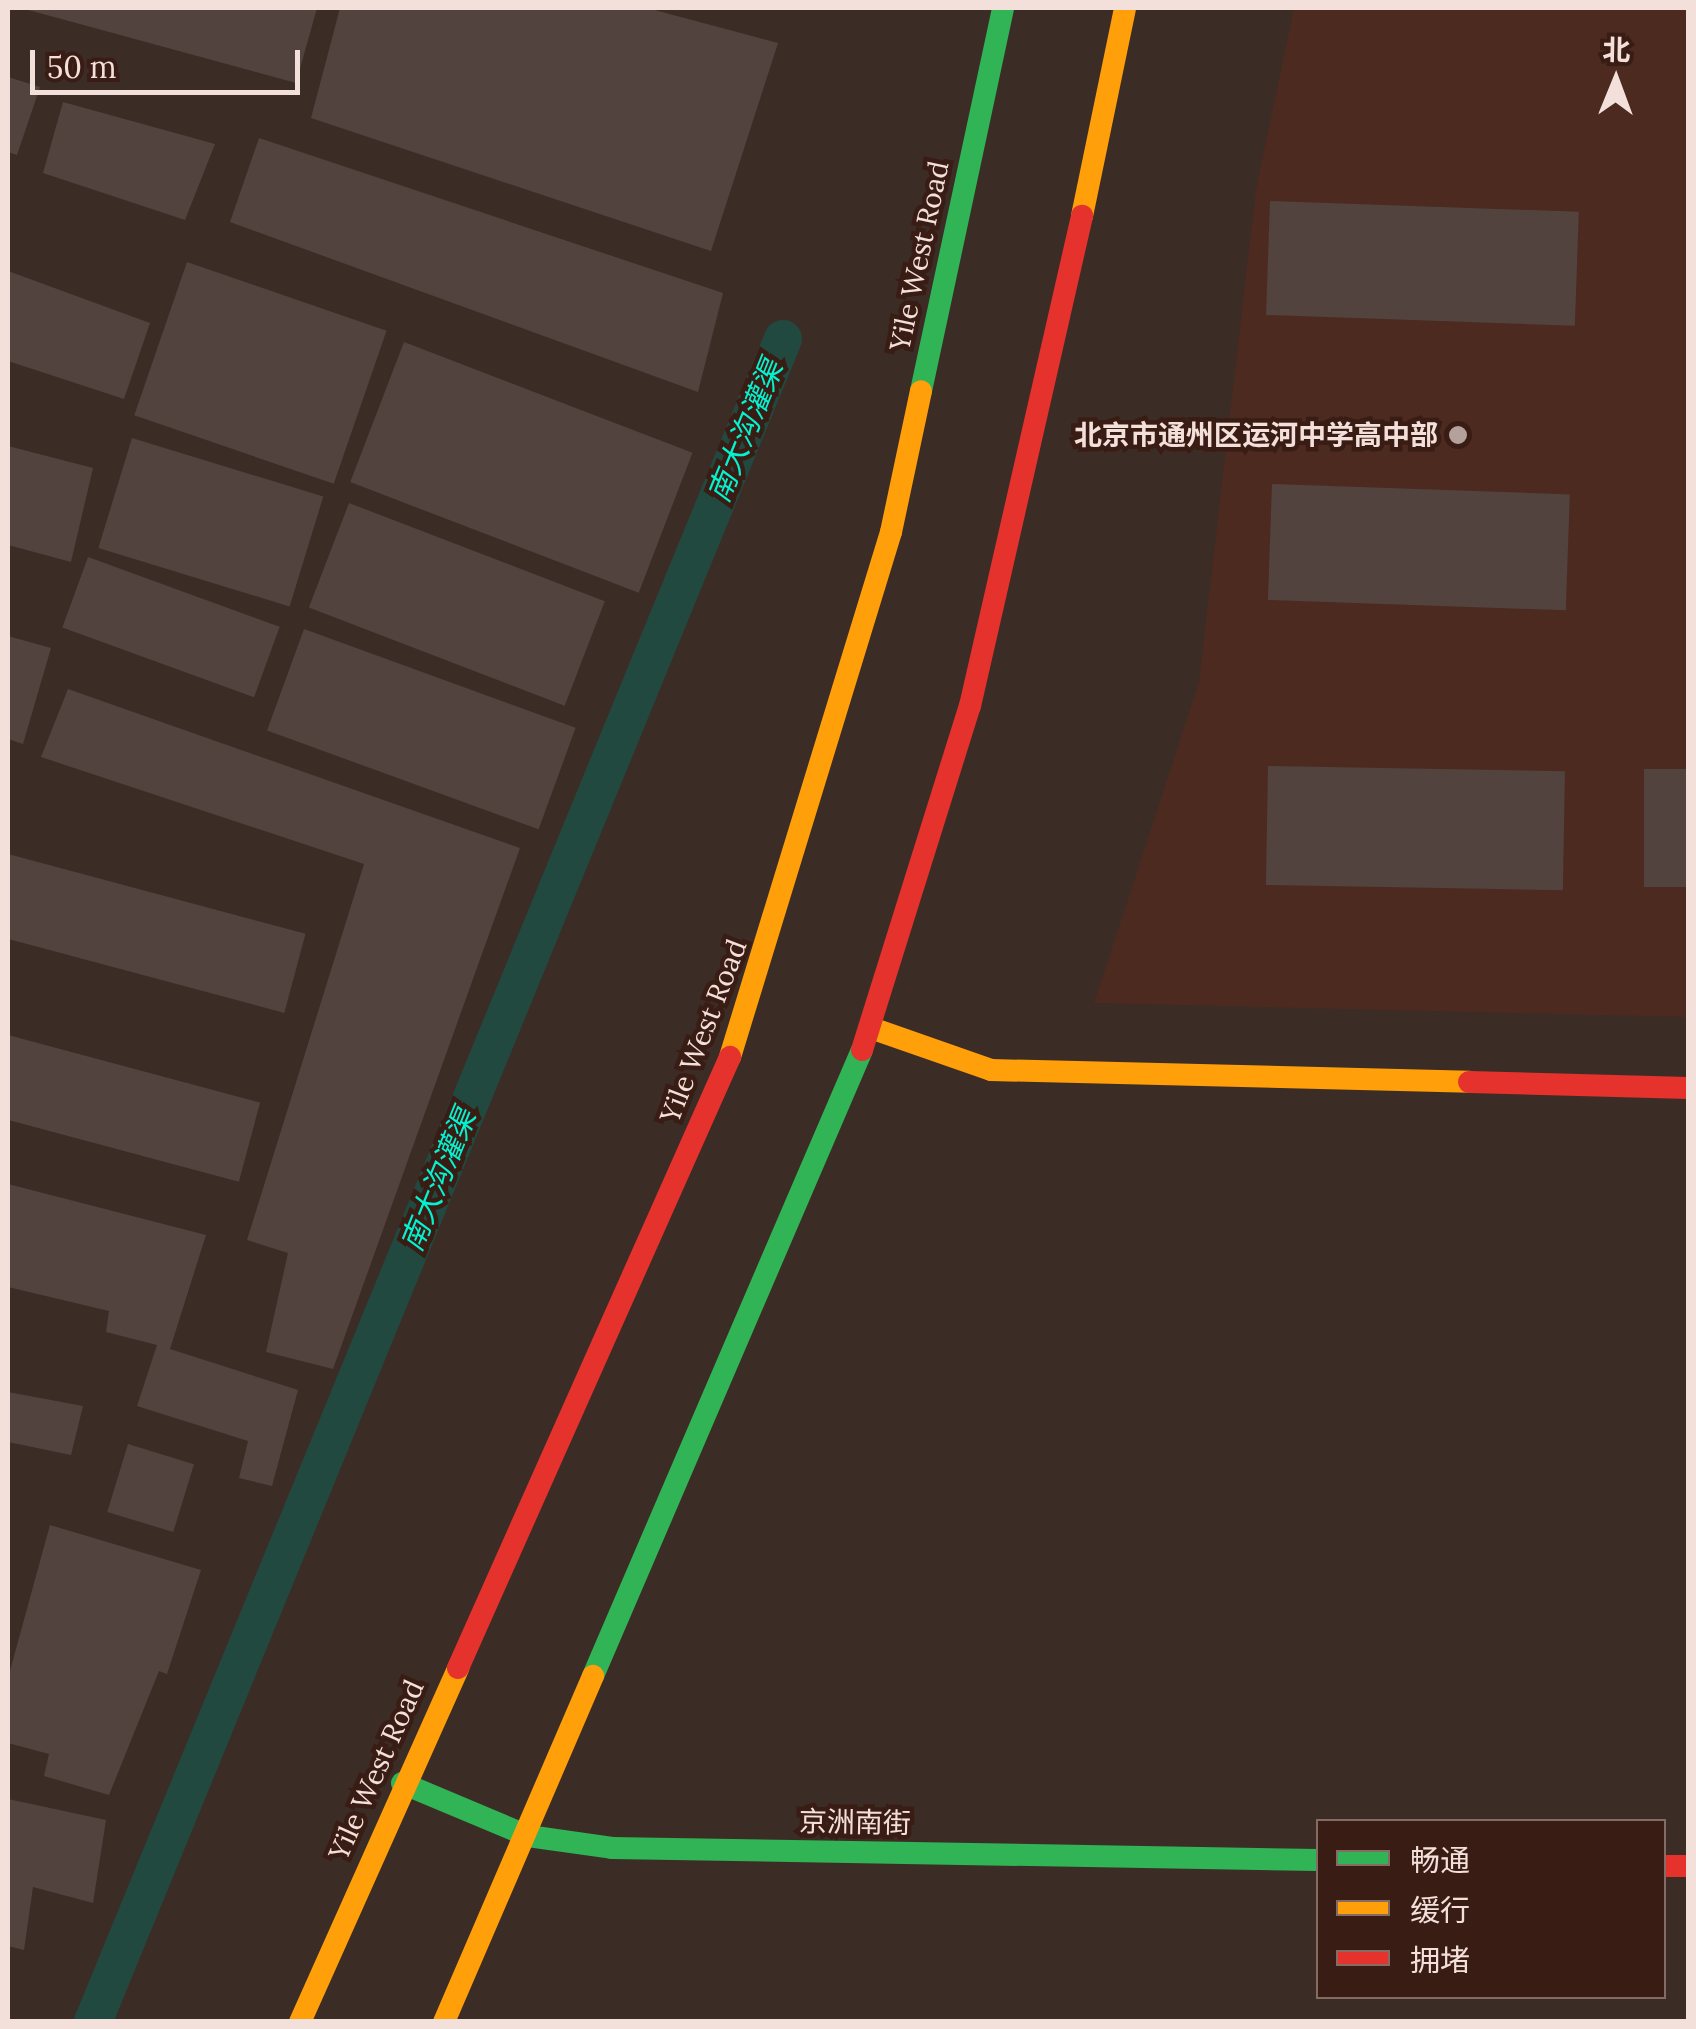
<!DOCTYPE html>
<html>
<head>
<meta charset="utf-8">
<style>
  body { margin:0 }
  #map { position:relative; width:1696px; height:2029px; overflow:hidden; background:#3c2c26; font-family:Lora,"Noto Sans SC",serif }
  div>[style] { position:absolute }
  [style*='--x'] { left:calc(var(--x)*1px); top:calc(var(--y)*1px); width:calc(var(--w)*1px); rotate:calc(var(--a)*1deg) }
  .built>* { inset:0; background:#4c2a20 }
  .canal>* { height:38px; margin:-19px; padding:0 19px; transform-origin:19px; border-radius:19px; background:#22493f }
  .building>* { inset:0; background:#52433f; transform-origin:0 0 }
  .fast>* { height:22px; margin:-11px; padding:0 11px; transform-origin:11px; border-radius:11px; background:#30b455 }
  .slow>* { height:22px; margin:-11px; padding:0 11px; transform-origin:11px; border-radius:11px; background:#ff9f0a }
  .jam>* { height:22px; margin:-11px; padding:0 11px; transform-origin:11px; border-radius:11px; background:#e5322d }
  .dots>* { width:28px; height:28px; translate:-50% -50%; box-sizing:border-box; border:5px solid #391d14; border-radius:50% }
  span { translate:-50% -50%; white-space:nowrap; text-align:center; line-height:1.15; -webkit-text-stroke:9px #391d14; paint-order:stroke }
  .street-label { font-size:28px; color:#f4e0da }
  .poi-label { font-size:28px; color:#f4e0da; font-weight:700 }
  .right { translate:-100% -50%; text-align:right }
  .water-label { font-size:30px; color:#03f3d1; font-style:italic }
  .frame { position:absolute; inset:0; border:10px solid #f4e0da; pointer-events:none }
  .legend { position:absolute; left:1316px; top:1819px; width:350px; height:180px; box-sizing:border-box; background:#391d14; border:2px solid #846b63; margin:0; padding:12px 18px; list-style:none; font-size:30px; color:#f4e0da }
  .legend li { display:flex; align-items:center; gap:20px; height:50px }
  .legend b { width:50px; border:2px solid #846b63 }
  .north { position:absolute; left:1566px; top:30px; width:100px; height:100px; -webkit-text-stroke:8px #391d14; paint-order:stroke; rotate:1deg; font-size:28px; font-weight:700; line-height:40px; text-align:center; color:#f4e0da }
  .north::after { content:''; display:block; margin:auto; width:35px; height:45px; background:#f4e0da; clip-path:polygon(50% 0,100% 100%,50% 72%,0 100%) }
  .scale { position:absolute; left:30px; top:50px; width:270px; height:45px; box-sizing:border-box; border:5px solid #f4e0da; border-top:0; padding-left:12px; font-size:30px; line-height:35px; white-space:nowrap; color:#f4e0da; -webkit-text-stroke:8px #391d14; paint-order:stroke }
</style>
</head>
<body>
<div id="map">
  <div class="built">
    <div style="clip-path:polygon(1294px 8px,1688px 8px,1688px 1017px,1094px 1003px,1199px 682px,1256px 189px)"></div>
  </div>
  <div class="canal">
    <div style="--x:93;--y:2022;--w:1819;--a:-67.71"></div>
  </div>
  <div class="building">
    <div style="clip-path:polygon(21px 8px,317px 8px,296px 83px)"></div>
    <div style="clip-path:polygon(340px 8px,647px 8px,778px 43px,711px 251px,311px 118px)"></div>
    <div style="clip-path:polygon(8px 77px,40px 87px,17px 155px,8px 152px)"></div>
    <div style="clip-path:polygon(63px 102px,215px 144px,185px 220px,43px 173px)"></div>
    <div style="clip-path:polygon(259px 138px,723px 293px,698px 392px,230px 222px)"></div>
    <div style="left:1270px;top:201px;width:309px;height:114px;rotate:2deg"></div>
    <div style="left:187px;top:262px;width:211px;height:162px;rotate:19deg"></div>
    <div style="clip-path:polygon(8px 271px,150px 323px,124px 399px,8px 361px)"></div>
    <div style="left:404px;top:342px;width:309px;height:150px;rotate:21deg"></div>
    <div style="left:132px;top:438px;width:200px;height:115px;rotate:17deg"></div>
    <div style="clip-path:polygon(8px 446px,93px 468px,71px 562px,8px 545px)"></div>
    <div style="left:1272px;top:484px;width:298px;height:116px;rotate:2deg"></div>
    <div style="left:349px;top:503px;width:274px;height:112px;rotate:21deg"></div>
    <div style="left:88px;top:557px;width:204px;height:75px;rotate:20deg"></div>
    <div style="left:304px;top:629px;width:289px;height:108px;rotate:20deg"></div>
    <div style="clip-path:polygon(8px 636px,51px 648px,23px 744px,8px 739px)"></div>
    <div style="clip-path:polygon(68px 689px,520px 848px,333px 1369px,266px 1352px,288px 1253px,247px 1240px,364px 864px,41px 757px)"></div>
    <div style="left:1268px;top:766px;width:297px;height:119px;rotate:1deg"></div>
    <div style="left:1644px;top:769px;width:44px;height:118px"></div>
    <div style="left:8px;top:854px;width:308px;height:82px;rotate:15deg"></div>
    <div style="left:8px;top:1035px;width:261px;height:82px;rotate:15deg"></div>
    <div style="clip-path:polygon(8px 1184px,206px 1235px,170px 1349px,298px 1390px,272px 1486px,239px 1478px,248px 1441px,137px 1406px,157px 1345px,106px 1332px,109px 1311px,8px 1287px)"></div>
    <div style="clip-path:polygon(8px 1392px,83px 1406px,71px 1455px,8px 1442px)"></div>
    <div style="left:128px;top:1444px;width:69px;height:71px;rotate:17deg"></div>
    <div style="clip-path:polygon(50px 1525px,201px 1570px,167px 1674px,159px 1671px,109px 1795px,44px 1776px,49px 1754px,8px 1743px,8px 1678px)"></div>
    <div style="clip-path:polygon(8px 1799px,106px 1820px,93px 1903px,33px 1887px,24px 1950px,8px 1946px)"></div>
  </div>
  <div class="fast">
    <div style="--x:921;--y:391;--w:392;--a:-77.9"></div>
    <div style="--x:593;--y:1676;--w:681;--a:-66.75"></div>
    <div style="--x:402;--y:1783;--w:137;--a:22.8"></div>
    <div style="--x:528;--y:1836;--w:85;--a:8.1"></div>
    <div style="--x:612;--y:1848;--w:706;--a:0.97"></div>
  </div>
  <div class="slow">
    <div style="--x:1082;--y:216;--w:212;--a:-78.3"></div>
    <div style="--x:871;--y:1028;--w:127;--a:19.3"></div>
    <div style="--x:991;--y:1070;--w:478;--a:1.4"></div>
    <div style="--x:730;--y:1057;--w:549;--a:-72.95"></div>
    <div style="--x:891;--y:532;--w:144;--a:-78"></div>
    <div style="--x:300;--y:2022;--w:388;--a:-65.9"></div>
    <div style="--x:444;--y:2022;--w:377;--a:-66.7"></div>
  </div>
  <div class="jam">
    <div style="--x:862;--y:1050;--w:361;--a:-72.6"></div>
    <div style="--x:970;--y:706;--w:503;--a:-77.12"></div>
    <div style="--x:1469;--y:1082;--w:219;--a:1.6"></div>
    <div style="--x:458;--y:1668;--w:669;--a:-66"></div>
    <div style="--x:1664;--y:1866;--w:24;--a:0"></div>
  </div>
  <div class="dots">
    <div style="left:1458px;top:435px;background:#b4a19b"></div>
  </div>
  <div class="street-label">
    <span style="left:919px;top:256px;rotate:-78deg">Yile West Road</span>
    <span style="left:703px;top:1031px;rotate:-69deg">Yile West Road</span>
    <span style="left:376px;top:1770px;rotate:-66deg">Yile West Road</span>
    <span style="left:855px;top:1822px;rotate:1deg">京洲南街</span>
  </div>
  <div class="poi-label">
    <span class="right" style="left:1438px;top:435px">北京市通州区运河中学高中部</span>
  </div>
  <div class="water-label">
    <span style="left:745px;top:431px;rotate:-68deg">南大沟灌渠</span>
    <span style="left:438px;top:1180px;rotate:-68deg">南大沟灌渠</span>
  </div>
  <div class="frame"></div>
  <ul class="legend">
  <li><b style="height:12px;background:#30b455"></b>畅通</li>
  <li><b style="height:12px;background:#ff9f0a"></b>缓行</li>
  <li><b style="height:12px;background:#e5322d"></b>拥堵</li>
  </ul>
  <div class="north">北</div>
  <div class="scale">50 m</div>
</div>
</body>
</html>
